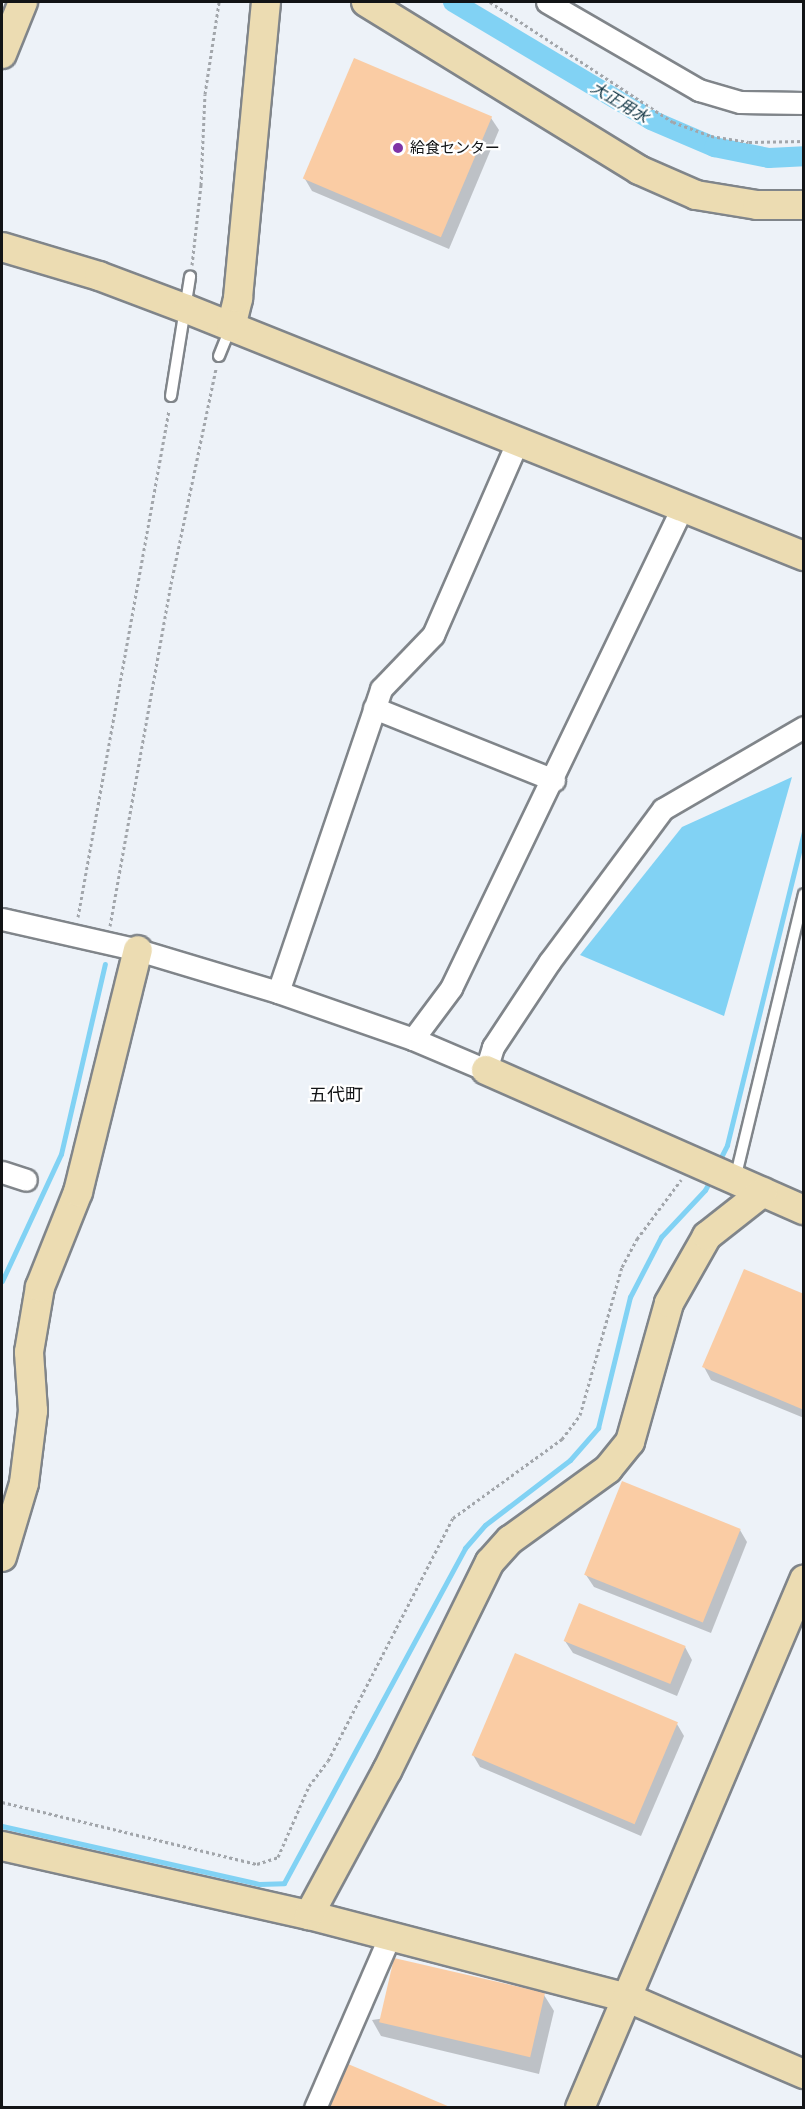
<!DOCTYPE html>
<html>
<head>
<meta charset="utf-8">
<style>
  body { margin:0 }
  #map { position:relative; width:805px; height:2109px; overflow:hidden; background:#edf2f8; font-family:"Archivo Narrow","Noto Sans JP",sans-serif }
  div>[style] { position:absolute }
  [style*='--x'] { left:calc(var(--x)*1px); top:calc(var(--y)*1px); width:calc(var(--w)*1px); rotate:calc(var(--a)*1deg) }
  .water>* { inset:0; background:#81d2f4 }
  .shadow>* { inset:0; background:#0003 }
  .stream>* { height:5px; margin:-2.5px; padding:0 2.5px; transform-origin:2.5px; border-radius:2.5px; background:#81d2f4 }
  .canal>* { height:20px; margin:-10px; padding:0 10px; transform-origin:10px; border-radius:10px; background:#81d2f4 }
  .building>* { inset:0; background:#facca4; transform-origin:0 0 }
  .path>* { height:3px; margin-top:-1.5px; transform-origin:0; background:repeating-linear-gradient(90deg,#a2a6ab 0 3px,transparent 0 6px) }
  .roads { filter:drop-shadow(2px 0 #80858a) drop-shadow(-2px 0 #80858a) drop-shadow(0 2px #80858a) drop-shadow(0 -2px #80858a) }
  .lane>* { height:10px; margin:-5px; padding:0 5px; transform-origin:5px; border-radius:5px; background:#fff }
  .street>* { height:21px; margin:-10.5px; padding:0 10.5px; transform-origin:10.5px; border-radius:10.5px; background:#fff }
  .secondary>* { height:28px; margin:-14px; padding:0 14px; transform-origin:14px; border-radius:14px; background:#ecdcb2 }
  .dots>* { width:16px; height:16px; translate:-50% -50%; box-sizing:border-box; border:3px solid #fff; border-radius:50% }
  span { translate:-50% -50%; white-space:nowrap; text-align:center; line-height:1.15; -webkit-text-stroke:4.5px #fff; paint-order:stroke }
  .poi-label { font-size:15px; color:#121416 }
  .left { translate:0 -50%; text-align:left }
  .water-label { font-size:16px; color:#0a303f; font-style:italic }
  .quarter-label { font-size:18px; color:#121416 }
  .frame { position:absolute; inset:0; border:3px solid #121416; pointer-events:none }
</style>
</head>
<body>
<div id="map">
  <div class="water">
    <div style="clip-path:polygon(792px 777px,724px 1016px,580px 955px,682px 827px)"></div>
  </div>
  <div class="shadow">
    <div style="clip-path:polygon(491px 118px,499px 130px,449px 249px,312px 191px,305px 179px)"></div>
    <div style="clip-path:polygon(804px 1295px,804px 1418px,711px 1380px,704px 1367px)"></div>
    <div style="clip-path:polygon(740px 1530px,747px 1542px,711px 1633px,594px 1587px,586px 1575px)"></div>
    <div style="clip-path:polygon(565px 1641px,685px 1647px,692px 1660px,677px 1696px,573px 1653px)"></div>
    <div style="clip-path:polygon(677px 1724px,684px 1736px,641px 1836px,480px 1767px,473px 1755px)"></div>
    <div style="clip-path:polygon(544px 1995px,554px 2011px,539px 2074px,381px 2036px,372px 2020px)"></div>
  </div>
  <div class="stream">
    <div style="--x:718;--y:1163;--w:20;--a:-63"></div>
    <div style="--x:727;--y:1145;--w:323;--a:-76.2"></div>
    <div style="--x:2;--y:1281;--w:140;--a:-65.1"></div>
    <div style="--x:61;--y:1154;--w:195;--a:-77"></div>
    <div style="--x:2;--y:1826;--w:263;--a:12.7"></div>
    <div style="--x:259;--y:1884;--w:25;--a:-2"></div>
    <div style="--x:284;--y:1883;--w:381;--a:-61.6"></div>
    <div style="--x:465;--y:1548;--w:30;--a:-49"></div>
    <div style="--x:485;--y:1525;--w:107;--a:-37.4"></div>
    <div style="--x:570;--y:1460;--w:43;--a:-48.8"></div>
    <div style="--x:598;--y:1428;--w:135;--a:-76.3"></div>
    <div style="--x:630;--y:1297;--w:68;--a:-62.7"></div>
    <div style="--x:661;--y:1237;--w:64;--a:-46.9"></div>
    <div style="--x:705;--y:1190;--w:15;--a:-62"></div>
  </div>
  <div class="canal">
    <div style="--x:453;--y:2;--w:230;--a:30.8"></div>
    <div style="--x:651;--y:120;--w:69;--a:23.2"></div>
    <div style="--x:714;--y:147;--w:56;--a:11.3"></div>
    <div style="--x:769;--y:158;--w:35;--a:-3"></div>
  </div>
  <div class="building">
    <div style="left:354px;top:58px;width:150px;height:131px;rotate:23deg"></div>
    <div style="clip-path:polygon(744px 1269px,804px 1294px,804px 1410px,702px 1367px)"></div>
    <div style="left:622px;top:1481px;width:128px;height:101px;rotate:22deg"></div>
    <div style="left:579px;top:1603px;width:115px;height:41px;rotate:22deg"></div>
    <div style="left:515px;top:1653px;width:177px;height:111px;rotate:23deg"></div>
    <div style="left:394px;top:1958px;width:155px;height:66px;rotate:13deg"></div>
    <div style="clip-path:polygon(348px 2064px,450px 2107px,450px 2108px,329px 2108px)"></div>
  </div>
  <div class="path">
    <div style="--x:490;--y:2;--w:219;--a:33.3"></div>
    <div style="--x:673;--y:122;--w:40;--a:20.2"></div>
    <div style="--x:711;--y:136;--w:38;--a:9"></div>
    <div style="--x:749;--y:142;--w:55;--a:-1"></div>
    <div style="--x:192;--y:265;--w:81;--a:-83.6"></div>
    <div style="--x:201;--y:185;--w:91;--a:-87.5"></div>
    <div style="--x:205;--y:94;--w:93;--a:-81.3"></div>
    <div style="--x:78;--y:917;--w:515;--a:-79.82"></div>
    <div style="--x:110;--y:926;--w:347;--a:-79.9"></div>
    <div style="--x:171;--y:584;--w:220;--a:-78.2"></div>
    <div style="--x:2;--y:1802;--w:262;--a:13.7"></div>
    <div style="--x:257;--y:1864;--w:22;--a:-18"></div>
    <div style="--x:278;--y:1857;--w:77;--a:-66.4"></div>
    <div style="--x:309;--y:1786;--w:31;--a:-53"></div>
    <div style="--x:328;--y:1761;--w:273;--a:-62.8"></div>
    <div style="--x:453;--y:1518;--w:135;--a:-35.9"></div>
    <div style="--x:562;--y:1439;--w:30;--a:-53"></div>
    <div style="--x:580;--y:1415;--w:154;--a:-74.2"></div>
    <div style="--x:622;--y:1267;--w:32;--a:-62"></div>
    <div style="--x:637;--y:1239;--w:74;--a:-53.3"></div>
    <div style="--x:2;--y:2106;--w:4;--a:34"></div>
  </div>
  <div class="roads">
    <div class="lane">
      <div style="--x:219;--y:356;--w:29;--a:-68"></div>
      <div style="--x:171;--y:396;--w:121;--a:-80.9"></div>
      <div style="--x:735;--y:1179;--w:293;--a:-76.4"></div>
    </div>
    <div class="street">
      <div style="--x:547;--y:2;--w:176;--a:30.1"></div>
      <div style="--x:699;--y:90;--w:43;--a:16.3"></div>
      <div style="--x:740;--y:102;--w:64;--a:0.9"></div>
      <div style="--x:374;--y:708;--w:194;--a:21.8"></div>
      <div style="--x:2;--y:919;--w:139;--a:12.8"></div>
      <div style="--x:138;--y:950;--w:146;--a:16.7"></div>
      <div style="--x:278;--y:992;--w:143;--a:19.2"></div>
      <div style="--x:413;--y:1039;--w:79;--a:23"></div>
      <div style="--x:486;--y:1070;--w:24;--a:-73"></div>
      <div style="--x:493;--y:1047;--w:103;--a:-56.5"></div>
      <div style="--x:550;--y:961;--w:189;--a:-53.4"></div>
      <div style="--x:663;--y:809;--w:163;--a:-30.2"></div>
      <div style="--x:278;--y:992;--w:320;--a:-71.2"></div>
      <div style="--x:381;--y:689;--w:75;--a:-46.1"></div>
      <div style="--x:433;--y:635;--w:213;--a:-66.4"></div>
      <div style="--x:413;--y:1039;--w:64;--a:-53.3"></div>
      <div style="--x:451;--y:988;--w:535;--a:-64.3"></div>
      <div style="--x:2;--y:1172;--w:25;--a:18"></div>
      <div style="--x:315;--y:2108;--w:185;--a:-66.5"></div>
    </div>
    <div class="secondary">
      <div style="--x:366;--y:2;--w:321;--a:31.6"></div>
      <div style="--x:639;--y:170;--w:62;--a:23.7"></div>
      <div style="--x:696;--y:195;--w:62;--a:9.3"></div>
      <div style="--x:757;--y:205;--w:47;--a:0"></div>
      <div style="--x:2;--y:54;--w:56;--a:-68"></div>
      <div style="--x:2;--y:247;--w:101;--a:16.6"></div>
      <div style="--x:99;--y:276;--w:94;--a:20.6"></div>
      <div style="--x:187;--y:309;--w:665;--a:21.82"></div>
      <div style="--x:231;--y:327;--w:30;--a:-76"></div>
      <div style="--x:238;--y:298;--w:297;--a:-84.6"></div>
      <div style="--x:486;--y:1070;--w:347;--a:23.8"></div>
      <div style="--x:2;--y:1557;--w:77;--a:-73.4"></div>
      <div style="--x:24;--y:1483;--w:73;--a:-82.9"></div>
      <div style="--x:33;--y:1411;--w:59;--a:-93.9"></div>
      <div style="--x:29;--y:1352;--w:66;--a:-80.4"></div>
      <div style="--x:40;--y:1287;--w:102;--a:-68.2"></div>
      <div style="--x:78;--y:1192;--w:249;--a:-76.1"></div>
      <div style="--x:2;--y:1846;--w:315;--a:12.7"></div>
      <div style="--x:309;--y:1915;--w:330;--a:14.6"></div>
      <div style="--x:628;--y:1998;--w:192;--a:23.4"></div>
      <div style="--x:309;--y:1915;--w:164;--a:-61.6"></div>
      <div style="--x:387;--y:1771;--w:233;--a:-63.8"></div>
      <div style="--x:490;--y:1562;--w:30;--a:-48"></div>
      <div style="--x:510;--y:1540;--w:121;--a:-35.9"></div>
      <div style="--x:608;--y:1469;--w:35;--a:-51"></div>
      <div style="--x:630;--y:1442;--w:144;--a:-74.3"></div>
      <div style="--x:669;--y:1303;--w:77;--a:-60.4"></div>
      <div style="--x:707;--y:1236;--w:71;--a:-38.2"></div>
      <div style="--x:580;--y:2108;--w:574;--a:-67.01"></div>
    </div>
  </div>
  <div class="dots">
    <div style="left:398px;top:148px;background:#7f34a6"></div>
  </div>
  <div class="poi-label">
    <span class="left" style="left:410px;top:148px">給食センター</span>
  </div>
  <div class="water-label">
    <span style="left:620px;top:102px;rotate:31deg">大正用水</span>
  </div>
  <div class="quarter-label">
    <span style="left:336px;top:1095px">五代町</span>
  </div>
  <div class="frame"></div>
</div>
</body>
</html>
